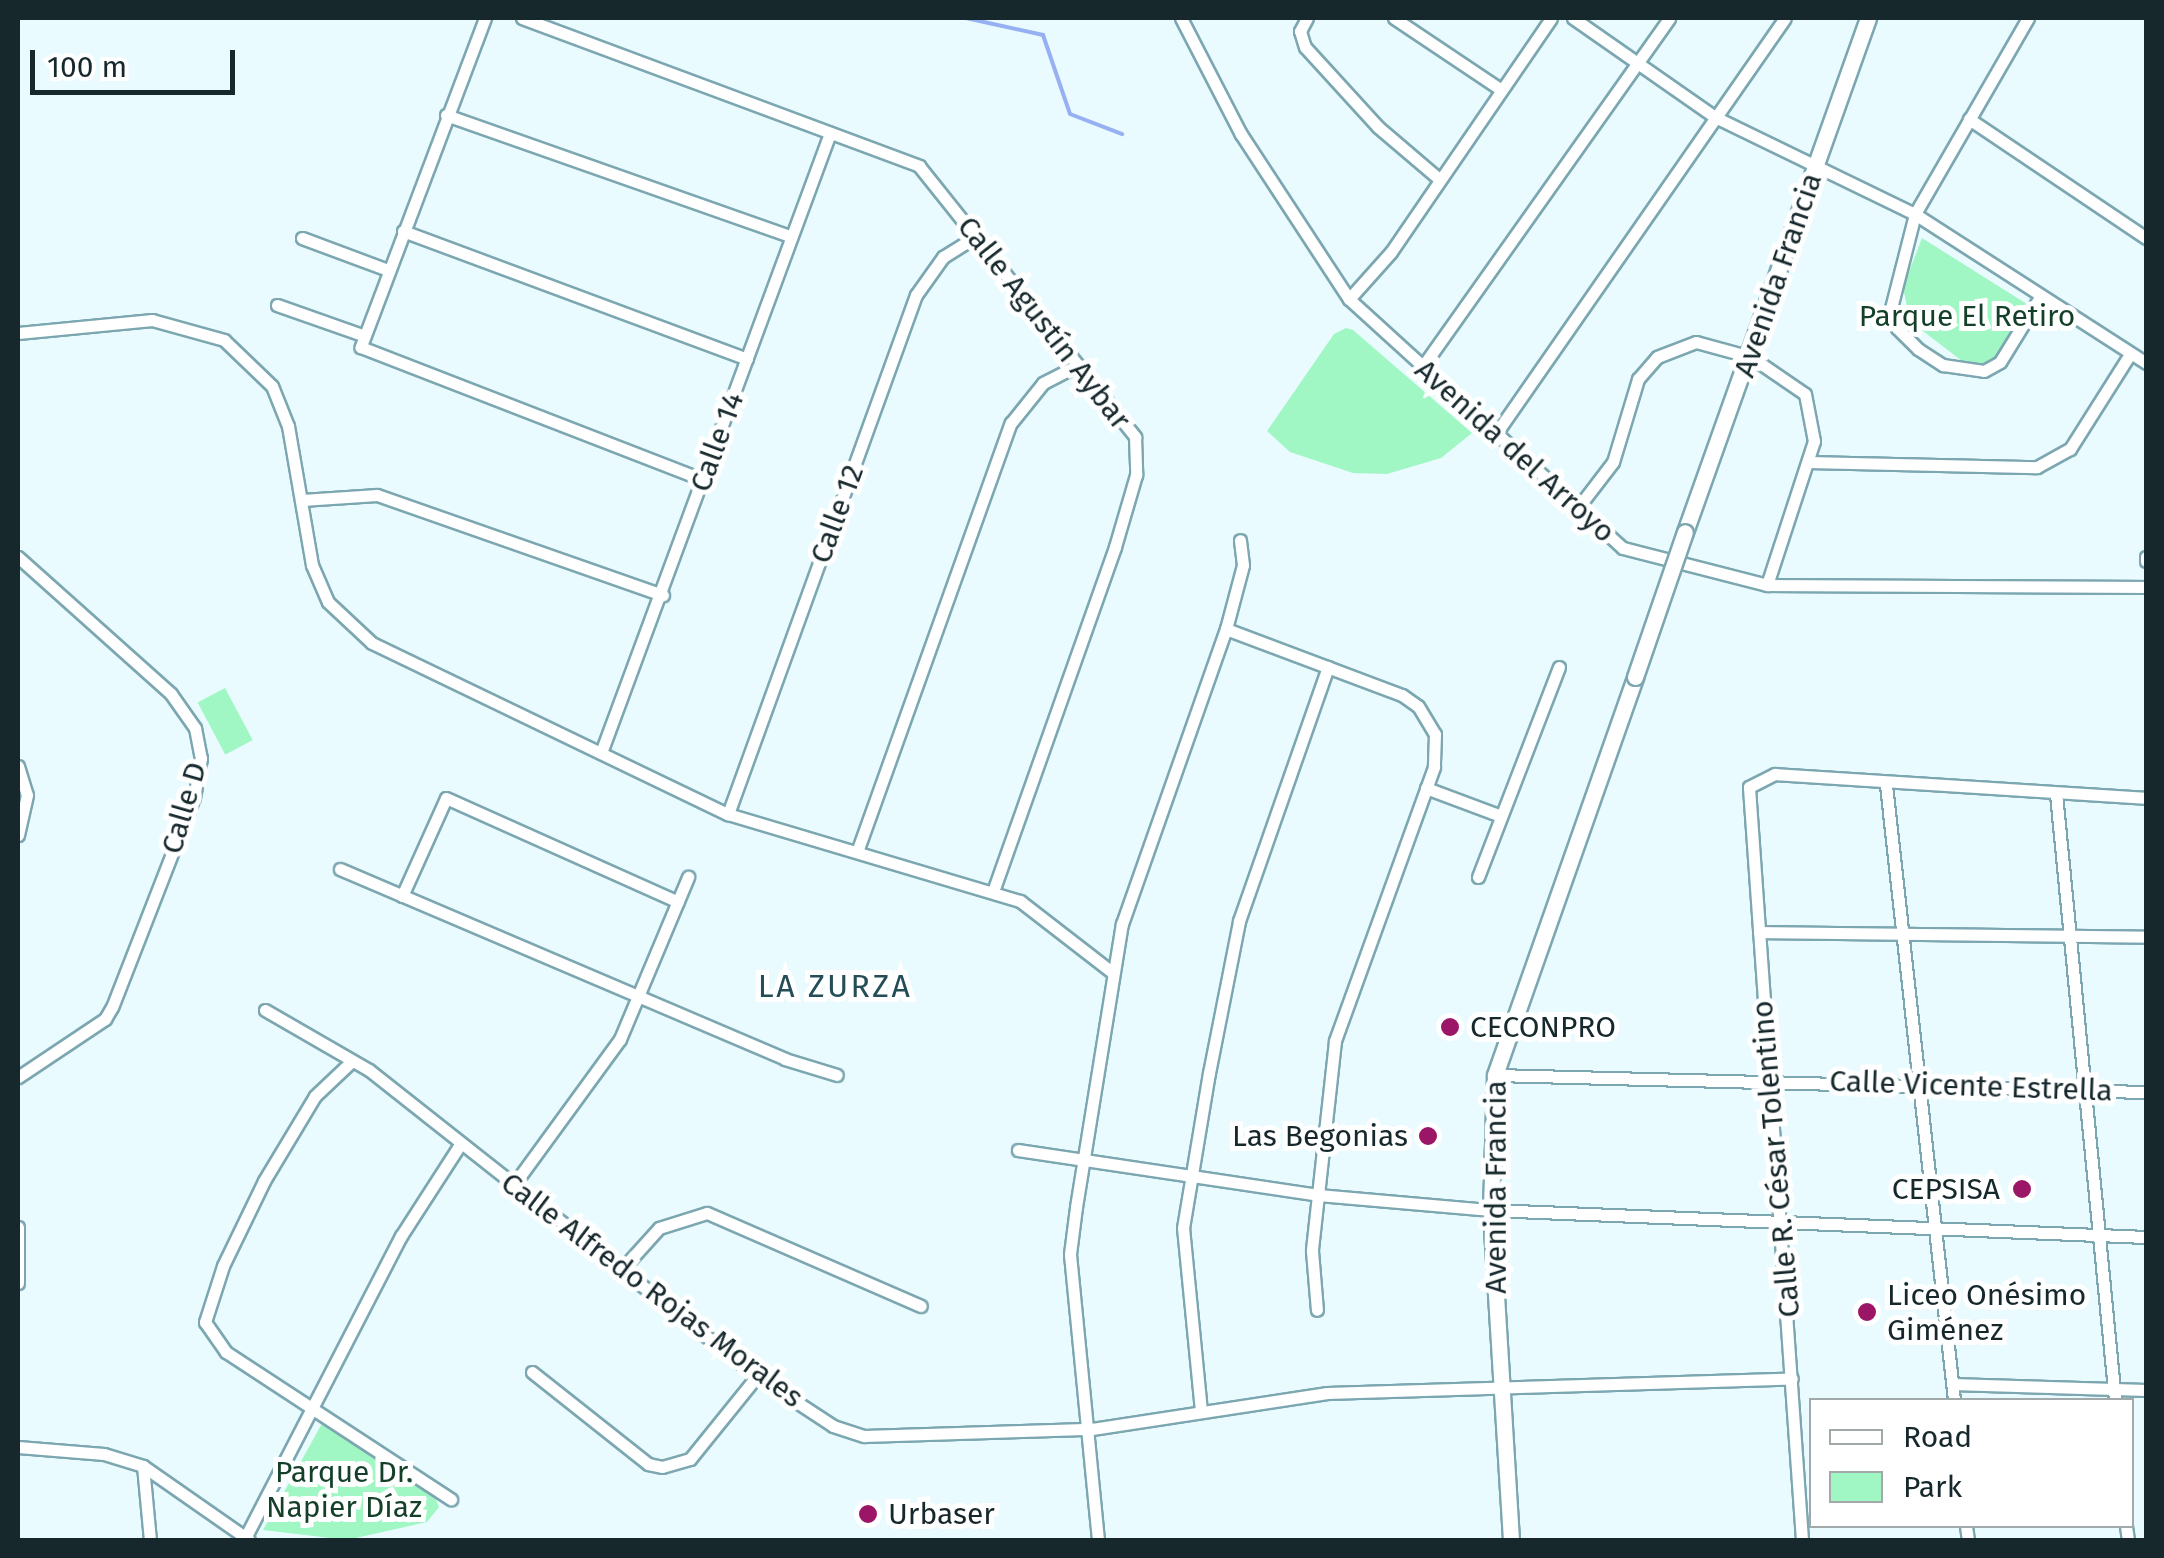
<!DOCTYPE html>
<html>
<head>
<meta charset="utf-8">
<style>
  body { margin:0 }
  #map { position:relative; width:2164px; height:1558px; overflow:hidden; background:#e9fbff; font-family:"Fira Sans",sans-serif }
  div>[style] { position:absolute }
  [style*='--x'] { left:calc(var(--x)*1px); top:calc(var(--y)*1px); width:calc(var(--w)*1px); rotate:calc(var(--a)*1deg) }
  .green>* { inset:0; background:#a0f7c4; transform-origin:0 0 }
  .stream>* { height:4px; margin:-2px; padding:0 2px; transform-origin:2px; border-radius:2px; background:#96b0f2 }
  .roads { filter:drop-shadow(2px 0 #7ca7b1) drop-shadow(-2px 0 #7ca7b1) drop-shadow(0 2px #7ca7b1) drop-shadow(0 -2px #7ca7b1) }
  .street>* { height:11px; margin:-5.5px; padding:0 5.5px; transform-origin:5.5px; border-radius:5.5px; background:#fff }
  .secondary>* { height:15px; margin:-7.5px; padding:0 7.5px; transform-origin:7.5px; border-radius:7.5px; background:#fff }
  .bridges { filter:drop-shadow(2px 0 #7ca7b1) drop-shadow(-2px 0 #7ca7b1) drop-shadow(0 2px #7ca7b1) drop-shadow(0 -2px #7ca7b1) }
  .secondary-bridge>* { height:15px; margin:-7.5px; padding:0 7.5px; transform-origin:7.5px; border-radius:7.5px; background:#fff }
  .dots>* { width:28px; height:28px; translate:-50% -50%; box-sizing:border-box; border:5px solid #fff; border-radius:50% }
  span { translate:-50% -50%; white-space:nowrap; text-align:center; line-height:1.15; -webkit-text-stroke:10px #fff; paint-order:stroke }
  .street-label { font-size:30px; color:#16282c }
  .park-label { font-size:30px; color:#143f29 }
  .poi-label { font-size:30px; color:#16282c }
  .left { translate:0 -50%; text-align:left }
  .right { translate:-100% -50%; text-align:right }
  .neighbourhood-label { font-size:32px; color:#244e57; letter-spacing:2.5px }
  .frame { position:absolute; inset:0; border:20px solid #16282c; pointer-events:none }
  .legend { position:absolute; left:1809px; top:1398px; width:325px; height:130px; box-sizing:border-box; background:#fff; border:2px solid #a2a9ab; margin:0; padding:12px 18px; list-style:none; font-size:30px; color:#16282c }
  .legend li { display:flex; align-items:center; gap:20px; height:50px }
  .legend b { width:50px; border:2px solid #a2a9ab }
  .scale { position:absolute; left:30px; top:50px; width:205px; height:45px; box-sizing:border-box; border:5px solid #16282c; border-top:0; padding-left:12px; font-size:30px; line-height:35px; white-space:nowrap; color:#16282c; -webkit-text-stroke:8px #fff; paint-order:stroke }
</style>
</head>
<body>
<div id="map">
  <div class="green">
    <div style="clip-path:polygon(1922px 238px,2030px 306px,2000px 363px,1971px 368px,1910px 321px,1903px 287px)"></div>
    <div style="clip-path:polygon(1346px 328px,1353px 330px,1472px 433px,1441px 458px,1387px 474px,1353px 473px,1290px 452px,1267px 431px,1334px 334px)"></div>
    <div style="left:225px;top:688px;width:59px;height:31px;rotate:62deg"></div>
    <div style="clip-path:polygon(325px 1418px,426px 1476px,439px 1507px,427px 1522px,347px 1540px,263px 1530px)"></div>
  </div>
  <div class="stream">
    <div style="--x:966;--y:18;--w:79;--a:12.4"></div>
    <div style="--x:1043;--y:35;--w:83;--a:71.1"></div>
    <div style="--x:1070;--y:114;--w:56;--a:21"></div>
  </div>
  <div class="roads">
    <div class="street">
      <div style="--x:485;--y:18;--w:352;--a:110.7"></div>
      <div style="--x:361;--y:347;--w:366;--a:21.2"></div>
      <div style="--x:522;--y:18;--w:424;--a:20.4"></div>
      <div style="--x:919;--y:166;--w:347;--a:51.4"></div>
      <div style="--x:1135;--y:437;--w:38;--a:88"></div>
      <div style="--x:1136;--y:475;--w:75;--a:106.3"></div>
      <div style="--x:1115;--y:547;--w:365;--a:109.5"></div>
      <div style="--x:1181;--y:18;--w:131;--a:62.7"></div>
      <div style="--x:1241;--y:134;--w:197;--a:56.8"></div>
      <div style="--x:1349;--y:299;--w:370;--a:42.3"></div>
      <div style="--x:1623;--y:548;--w:149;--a:14.4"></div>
      <div style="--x:1767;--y:585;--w:379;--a:0.3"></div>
      <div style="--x:1307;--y:18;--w:15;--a:118"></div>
      <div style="--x:1300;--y:31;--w:17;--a:73"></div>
      <div style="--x:1305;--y:47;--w:108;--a:47.6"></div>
      <div style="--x:1378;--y:127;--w:80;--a:40.4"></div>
      <div style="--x:1394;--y:18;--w:128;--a:33.8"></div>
      <div style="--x:1573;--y:18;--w:173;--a:34.9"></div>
      <div style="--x:1715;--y:117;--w:222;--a:25.9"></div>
      <div style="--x:1915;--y:214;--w:275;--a:32.8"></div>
      <div style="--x:2028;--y:18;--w:226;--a:120"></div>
      <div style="--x:1915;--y:214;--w:97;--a:104.3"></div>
      <div style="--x:1891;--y:308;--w:21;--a:73"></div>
      <div style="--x:1897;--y:328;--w:30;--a:45"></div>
      <div style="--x:1918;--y:349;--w:30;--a:33"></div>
      <div style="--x:1943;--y:365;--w:41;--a:8.3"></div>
      <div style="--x:1984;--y:371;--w:18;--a:-29"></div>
      <div style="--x:2000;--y:362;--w:76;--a:-58.4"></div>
      <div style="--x:446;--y:115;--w:364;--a:19.4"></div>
      <div style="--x:1969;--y:119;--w:213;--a:33.9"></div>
      <div style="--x:403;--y:231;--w:367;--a:20.4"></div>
      <div style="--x:302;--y:238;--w:92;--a:20.4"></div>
      <div style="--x:1349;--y:299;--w:63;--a:-48.2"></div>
      <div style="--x:1391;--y:252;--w:283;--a:-55.6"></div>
      <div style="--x:277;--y:305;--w:90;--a:19.4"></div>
      <div style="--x:18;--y:333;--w:135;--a:-5.5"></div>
      <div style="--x:152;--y:320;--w:75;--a:15.5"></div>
      <div style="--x:224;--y:340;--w:66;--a:43.8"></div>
      <div style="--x:272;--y:386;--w:43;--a:68.2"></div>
      <div style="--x:288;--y:426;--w:141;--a:80.2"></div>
      <div style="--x:312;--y:565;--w:40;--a:66.6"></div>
      <div style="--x:328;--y:602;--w:60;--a:43"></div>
      <div style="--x:372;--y:643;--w:395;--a:25.7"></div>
      <div style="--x:728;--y:814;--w:305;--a:16.6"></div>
      <div style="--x:1020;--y:901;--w:116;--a:37.7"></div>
      <div style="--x:1423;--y:366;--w:426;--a:-54.7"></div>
      <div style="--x:1497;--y:432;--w:504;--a:-55.18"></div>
      <div style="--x:1808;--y:462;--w:229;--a:1.3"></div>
      <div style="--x:2037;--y:467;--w:38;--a:-29"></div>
      <div style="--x:2070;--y:449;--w:112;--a:-57.7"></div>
      <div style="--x:302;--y:500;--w:75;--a:-3.8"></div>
      <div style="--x:377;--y:495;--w:303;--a:19.3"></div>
      <div style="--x:1580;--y:505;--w:54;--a:-52.5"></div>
      <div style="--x:1613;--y:462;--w:87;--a:-73.2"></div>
      <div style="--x:1638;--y:379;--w:29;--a:-49"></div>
      <div style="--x:1657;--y:357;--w:42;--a:-21"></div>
      <div style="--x:1696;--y:342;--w:57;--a:15.3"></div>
      <div style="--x:1751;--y:357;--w:65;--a:34.4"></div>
      <div style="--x:1805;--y:394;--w:48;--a:79.2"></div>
      <div style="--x:1814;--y:441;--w:151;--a:108.1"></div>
      <div style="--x:18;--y:557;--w:205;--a:41.8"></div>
      <div style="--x:171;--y:694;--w:42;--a:54.8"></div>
      <div style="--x:195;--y:728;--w:31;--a:79"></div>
      <div style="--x:201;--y:758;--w:40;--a:100"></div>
      <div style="--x:194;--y:797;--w:225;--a:111.3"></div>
      <div style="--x:112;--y:1007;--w:14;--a:120"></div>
      <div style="--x:105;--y:1019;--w:105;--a:146.3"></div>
      <div style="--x:2146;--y:557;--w:4;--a:90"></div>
      <div style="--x:1226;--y:629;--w:188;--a:20.6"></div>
      <div style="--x:1402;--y:695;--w:19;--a:35"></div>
      <div style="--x:1418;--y:706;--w:33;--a:59"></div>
      <div style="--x:1435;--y:734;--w:33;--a:92"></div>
      <div style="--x:1434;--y:767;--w:291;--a:109.9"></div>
      <div style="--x:1335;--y:1041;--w:211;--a:96.3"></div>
      <div style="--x:1312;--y:1251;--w:59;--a:85.2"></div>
      <div style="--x:602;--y:750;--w:658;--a:-69.72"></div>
      <div style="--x:18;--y:766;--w:30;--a:73"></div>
      <div style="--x:27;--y:795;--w:41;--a:102.7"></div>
      <div style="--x:1886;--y:785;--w:619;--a:83.69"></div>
      <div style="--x:1426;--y:788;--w:80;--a:20.5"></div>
      <div style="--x:2056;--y:794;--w:609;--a:84.44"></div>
      <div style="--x:728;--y:814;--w:552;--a:-70.09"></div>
      <div style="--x:916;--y:295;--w:47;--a:-54.6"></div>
      <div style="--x:943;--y:257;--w:40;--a:-32"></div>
      <div style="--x:857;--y:852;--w:456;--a:-70.3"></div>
      <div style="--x:1011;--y:423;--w:51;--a:-51.3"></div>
      <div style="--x:1043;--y:383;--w:37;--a:-27"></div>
      <div style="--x:340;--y:869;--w:484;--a:23.1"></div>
      <div style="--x:785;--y:1059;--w:54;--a:17.1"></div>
      <div style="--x:1478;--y:877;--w:225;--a:-68.9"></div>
      <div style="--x:402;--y:896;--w:107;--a:-65.8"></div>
      <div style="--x:446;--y:798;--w:254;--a:24.1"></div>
      <div style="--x:1759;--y:932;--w:387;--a:0.7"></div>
      <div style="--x:265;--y:1010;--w:120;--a:30"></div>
      <div style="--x:369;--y:1070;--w:494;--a:38.3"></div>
      <div style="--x:757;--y:1376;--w:91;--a:33.3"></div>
      <div style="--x:833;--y:1426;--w:33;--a:18"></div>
      <div style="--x:864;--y:1436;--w:228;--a:-1.8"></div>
      <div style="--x:1092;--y:1429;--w:238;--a:-8.7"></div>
      <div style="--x:1327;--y:1393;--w:465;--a:-1.8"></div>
      <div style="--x:352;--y:1061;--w:51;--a:136.6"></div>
      <div style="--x:315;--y:1096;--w:99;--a:121"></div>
      <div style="--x:264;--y:1181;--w:94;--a:115.8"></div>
      <div style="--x:223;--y:1266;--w:59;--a:107.8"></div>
      <div style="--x:205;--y:1322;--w:37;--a:55"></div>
      <div style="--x:226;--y:1352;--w:269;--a:33.2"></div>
      <div style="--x:1495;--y:1075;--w:651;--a:1.5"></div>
      <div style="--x:1018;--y:1150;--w:303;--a:8.5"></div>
      <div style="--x:1318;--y:1195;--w:174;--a:5"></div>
      <div style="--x:1491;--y:1210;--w:656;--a:2.36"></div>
      <div style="--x:515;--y:1183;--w:178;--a:-53.9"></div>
      <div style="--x:620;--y:1039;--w:176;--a:-67.2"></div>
      <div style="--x:18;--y:1227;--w:56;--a:90"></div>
      <div style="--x:623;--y:1268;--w:54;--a:-48"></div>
      <div style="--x:659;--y:1228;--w:50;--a:-17.4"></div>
      <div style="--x:707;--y:1213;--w:233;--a:23.5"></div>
      <div style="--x:532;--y:1372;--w:148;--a:38.4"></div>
      <div style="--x:648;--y:1464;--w:14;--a:12"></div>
      <div style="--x:662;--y:1467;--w:29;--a:-16"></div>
      <div style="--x:690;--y:1459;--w:107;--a:-51.1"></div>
      <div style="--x:1952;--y:1384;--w:194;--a:1.8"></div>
      <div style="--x:1201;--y:1411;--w:184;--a:-95.6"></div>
      <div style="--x:1183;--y:1228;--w:157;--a:-80.5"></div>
      <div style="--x:1209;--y:1073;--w:155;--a:-78.8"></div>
      <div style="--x:1239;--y:921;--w:269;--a:-70.7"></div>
      <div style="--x:18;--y:1447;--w:86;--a:4.7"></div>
      <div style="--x:104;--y:1454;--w:41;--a:17.1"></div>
      <div style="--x:143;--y:1466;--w:129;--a:34.9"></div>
      <div style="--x:143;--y:1466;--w:74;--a:84.6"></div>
      <div style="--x:1966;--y:1526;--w:14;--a:82"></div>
      <div style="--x:2126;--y:1526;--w:14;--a:82"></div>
      <div style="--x:245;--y:1538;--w:340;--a:-62.7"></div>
      <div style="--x:401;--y:1236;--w:107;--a:-57.2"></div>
      <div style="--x:1098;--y:1540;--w:287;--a:-95.6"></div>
      <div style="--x:1070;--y:1254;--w:47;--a:-82.7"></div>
      <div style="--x:1076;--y:1207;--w:287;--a:-80.8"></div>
      <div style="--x:1122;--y:924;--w:313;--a:-70.6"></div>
      <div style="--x:1226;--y:629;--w:66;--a:-75.1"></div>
      <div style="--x:1243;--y:565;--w:25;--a:-97"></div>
      <div style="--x:1802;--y:1540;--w:755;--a:-94.03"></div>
      <div style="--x:1749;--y:787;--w:29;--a:-27"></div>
      <div style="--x:1775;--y:774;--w:372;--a:3.7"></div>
    </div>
    <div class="secondary">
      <div style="--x:1685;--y:532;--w:546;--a:-70.4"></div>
      <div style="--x:1511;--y:1540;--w:331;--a:-93.5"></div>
      <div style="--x:1491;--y:1210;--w:135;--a:-88.3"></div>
      <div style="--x:1495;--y:1075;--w:422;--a:-70.6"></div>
    </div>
  </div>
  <div class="bridges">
    <div class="secondary-bridge">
      <div style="--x:1635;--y:677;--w:153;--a:-71"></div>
    </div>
  </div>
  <div class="dots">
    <div style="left:1450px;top:1027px;background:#9c1667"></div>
    <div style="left:1428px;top:1136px;background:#9c1667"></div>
    <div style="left:2022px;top:1189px;background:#9c1667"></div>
    <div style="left:1867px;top:1312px;background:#9c1667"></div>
    <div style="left:868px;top:1514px;background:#9c1667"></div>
  </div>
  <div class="street-label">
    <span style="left:1778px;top:275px;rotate:-71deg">Avenida Francia</span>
    <span style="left:1044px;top:323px;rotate:52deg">Calle Agustín Aybar</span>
    <span style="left:717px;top:442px;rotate:-70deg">Calle 14</span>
    <span style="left:1515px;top:451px;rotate:42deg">Avenida del Arroyo</span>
    <span style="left:837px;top:514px;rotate:-70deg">Calle 12</span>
    <span style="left:184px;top:808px;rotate:-74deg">Calle D</span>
    <span style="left:1971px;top:1086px;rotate:2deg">Calle Vicente Estrella</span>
    <span style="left:1776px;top:1159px;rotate:-95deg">Calle R. César Tolentino</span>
    <span style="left:1496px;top:1187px;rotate:-90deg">Avenida Francia</span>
    <span style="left:652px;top:1290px;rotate:37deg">Calle Alfredo Rojas Morales</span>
  </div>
  <div class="park-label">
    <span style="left:1967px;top:316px">Parque El Retiro</span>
    <span style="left:344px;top:1489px">Parque Dr.<br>Napier Díaz</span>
  </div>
  <div class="poi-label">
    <span class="left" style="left:1470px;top:1027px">CECONPRO</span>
    <span class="right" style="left:1408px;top:1136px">Las Begonias</span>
    <span class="right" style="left:2000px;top:1189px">CEPSISA</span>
    <span class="left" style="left:1887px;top:1312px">Liceo Onésimo<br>Giménez</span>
    <span class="left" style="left:888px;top:1514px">Urbaser</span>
  </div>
  <div class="neighbourhood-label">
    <span style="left:835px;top:986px">LA ZURZA</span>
  </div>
  <div class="frame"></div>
  <ul class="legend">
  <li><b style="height:12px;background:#fff"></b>Road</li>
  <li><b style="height:28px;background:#a0f7c4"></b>Park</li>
  </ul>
  <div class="scale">100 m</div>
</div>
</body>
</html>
